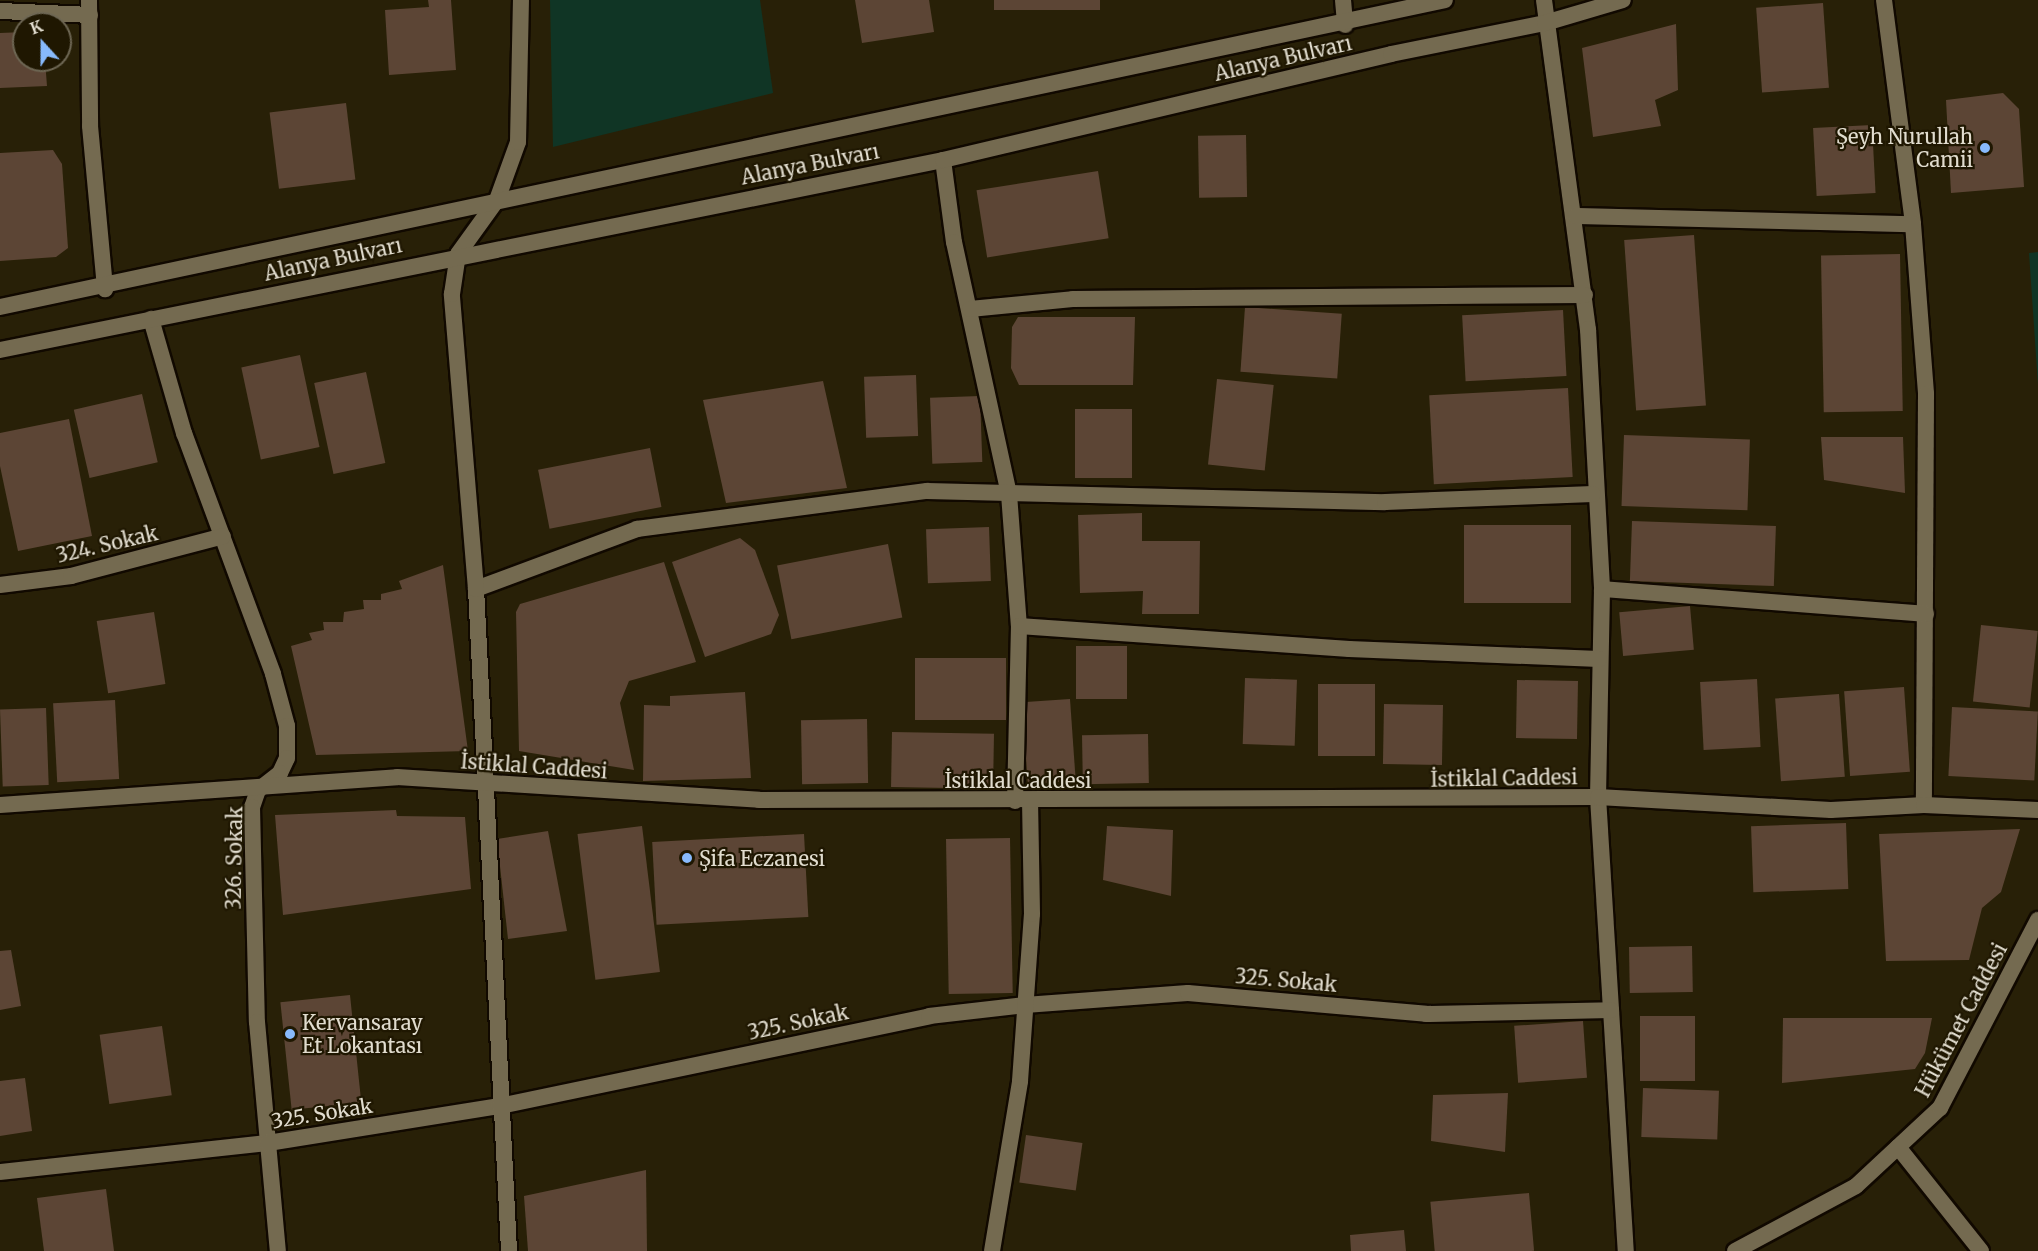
<!DOCTYPE html>
<html>
<head>
<meta charset="utf-8">
<style>
  body { margin:0 }
  #map { position:relative; width:2038px; height:1251px; overflow:hidden; background:#282007; font-family:Merriweather,serif }
  div>[style] { position:absolute }
  [style*='--x'] { left:calc(var(--x)*1px); top:calc(var(--y)*1px); width:calc(var(--w)*1px); rotate:calc(var(--a)*1deg) }
  .green>* { inset:0; background:#103525 }
  .building>* { inset:0; background:#5c4535; transform-origin:0 0 }
  .roads { filter:drop-shadow(2px 0 #110900) drop-shadow(-2px 0 #110900) drop-shadow(0 2px #110900) drop-shadow(0 -2px #110900) }
  .service>* { height:16px; margin:-8px; padding:0 8px; transform-origin:8px; border-radius:8px; background:#746a50 }
  .minor>* { height:16px; margin:-8px; padding:0 8px; transform-origin:8px; border-radius:8px; background:#746a50 }
  .tertiary>* { height:16px; margin:-8px; padding:0 8px; transform-origin:8px; border-radius:8px; background:#746a50 }
  .secondary>* { height:16px; margin:-8px; padding:0 8px; transform-origin:8px; border-radius:8px; background:#746a50 }
  .dots>* { width:16px; height:16px; translate:-50% -50%; box-sizing:border-box; border:3px solid #1f1701; border-radius:50% }
  span { translate:-50% -50%; white-space:nowrap; text-align:center; line-height:1.15; -webkit-text-stroke:4.5px #1f1701; paint-order:stroke }
  .street-label { font-size:20px; color:#e1dcce }
  .poi-label { font-size:20px; color:#e1dcce }
  .right { translate:-100% -50%; text-align:right }
  .left { translate:0 -50%; text-align:left }
  .north { position:absolute; left:12px; top:12px; width:60px; height:60px; box-sizing:border-box; background:#1f1701; border:2px solid #6d6653; border-radius:50%; rotate:339deg; font-size:16px; font-weight:700; line-height:24px; text-align:center; color:#e1dcce }
  .north::after { content:''; display:block; margin:auto; width:21px; height:27px; background:#88bafc; clip-path:polygon(50% 0,100% 100%,50% 72%,0 100%) }
</style>
</head>
<body>
<div id="map">
  <div class="green">
    <div style="clip-path:polygon(550px 0,760px 0,773px 93px,553px 147px)"></div>
    <div style="clip-path:polygon(2038px 252px,2038px 385px,2029px 253px)"></div>
  </div>
  <div class="building">
    <div style="clip-path:polygon(428px 0,451px 0,456px 70px,389px 75px,385px 10px,429px 7px)"></div>
    <div style="clip-path:polygon(855px 0,929px 0,934px 32px,862px 43px)"></div>
    <div style="left:994px;top:0;width:106px;height:10px"></div>
    <div style="left:1823px;top:3px;width:85px;height:67px;rotate:86deg"></div>
    <div style="clip-path:polygon(1676px 24px,1678px 90px,1655px 100px,1661px 126px,1593px 137px,1582px 48px)"></div>
    <div style="clip-path:polygon(24px 32px,24px 60px,45px 60px,47px 86px,0 88px,0 33px)"></div>
    <div style="clip-path:polygon(2003px 93px,2019px 109px,2024px 187px,1951px 193px,1946px 100px)"></div>
    <div style="left:346px;top:103px;width:77px;height:77px;rotate:83deg"></div>
    <div style="left:1872px;top:125px;width:68px;height:59px;rotate:87deg"></div>
    <div style="left:1246px;top:135px;width:62px;height:48px;rotate:89deg"></div>
    <div style="clip-path:polygon(53px 150px,62px 164px,68px 248px,56px 257px,0 261px,0 153px)"></div>
    <div style="left:1098px;top:171px;width:68px;height:123px;rotate:81deg"></div>
    <div style="left:1694px;top:235px;width:171px;height:70px;rotate:86deg"></div>
    <div style="left:1900px;top:254px;width:157px;height:79px;rotate:89deg"></div>
    <div style="left:1245px;top:307px;width:97px;height:65px;rotate:4deg"></div>
    <div style="left:1563px;top:310px;width:66px;height:101px;rotate:87deg"></div>
    <div style="clip-path:polygon(1018px 317px,1135px 317px,1133px 385px,1019px 385px,1011px 368px,1012px 327px)"></div>
    <div style="left:300px;top:355px;width:94px;height:60px;rotate:78deg"></div>
    <div style="left:366px;top:372px;width:93px;height:53px;rotate:78deg"></div>
    <div style="left:916px;top:375px;width:61px;height:52px;rotate:88deg"></div>
    <div style="left:1217px;top:379px;width:57px;height:86px;rotate:6deg"></div>
    <div style="clip-path:polygon(823px 381px,847px 488px,726px 503px,703px 400px)"></div>
    <div style="left:1568px;top:388px;width:89px;height:139px;rotate:87deg"></div>
    <div style="left:142px;top:394px;width:70px;height:70px;rotate:77deg"></div>
    <div style="left:980px;top:396px;width:66px;height:50px;rotate:88deg"></div>
    <div style="left:1075px;top:409px;width:57px;height:69px"></div>
    <div style="clip-path:polygon(69px 419px,92px 536px,18px 551px,0 466px,0 433px)"></div>
    <div style="left:1624px;top:435px;width:126px;height:71px;rotate:2deg"></div>
    <div style="clip-path:polygon(1821px 437px,1903px 437px,1905px 493px,1824px 480px)"></div>
    <div style="left:650px;top:448px;width:60px;height:114px;rotate:79deg"></div>
    <div style="clip-path:polygon(1142px 513px,1142px 541px,1200px 541px,1199px 614px,1142px 614px,1143px 591px,1080px 593px,1078px 515px)"></div>
    <div style="left:1632px;top:521px;width:144px;height:60px;rotate:2deg"></div>
    <div style="left:1464px;top:525px;width:107px;height:78px"></div>
    <div style="left:989px;top:527px;width:54px;height:63px;rotate:88deg"></div>
    <div style="clip-path:polygon(740px 538px,755px 550px,779px 615px,771px 634px,705px 657px,672px 562px)"></div>
    <div style="left:888px;top:544px;width:75px;height:113px;rotate:79deg"></div>
    <div style="clip-path:polygon(664px 562px,696px 662px,629px 681px,620px 703px,634px 770px,519px 751px,516px 612px,520px 604px)"></div>
    <div style="clip-path:polygon(443px 565px,468px 751px,316px 755px,291px 646px,312px 640px,309px 633px,324px 630px,323px 622px,343px 622px,344px 612px,364px 609px,363px 600px,381px 600px,381px 594px,402px 589px,399px 581px)"></div>
    <div style="left:1690px;top:606px;width:44px;height:71px;rotate:85deg"></div>
    <div style="left:154px;top:612px;width:73px;height:58px;rotate:81deg"></div>
    <div style="left:1981px;top:625px;width:57px;height:77px;rotate:6deg"></div>
    <div style="left:1076px;top:646px;width:51px;height:53px"></div>
    <div style="left:1006px;top:658px;width:62px;height:91px;rotate:90deg"></div>
    <div style="left:1245px;top:678px;width:52px;height:66px;rotate:2deg"></div>
    <div style="left:1757px;top:679px;width:68px;height:57px;rotate:87deg"></div>
    <div style="left:1517px;top:680px;width:61px;height:58px;rotate:1deg"></div>
    <div style="left:1318px;top:684px;width:57px;height:72px"></div>
    <div style="left:1904px;top:687px;width:85px;height:60px;rotate:86deg"></div>
    <div style="clip-path:polygon(745px 692px,751px 778px,643px 781px,644px 705px,670px 706px,670px 696px)"></div>
    <div style="left:1839px;top:694px;width:83px;height:64px;rotate:86deg"></div>
    <div style="left:1070px;top:699px;width:82px;height:48px;rotate:86deg"></div>
    <div style="left:115px;top:700px;width:79px;height:62px;rotate:87deg"></div>
    <div style="left:1384px;top:704px;width:59px;height:60px;rotate:1deg"></div>
    <div style="left:1952px;top:707px;width:86px;height:69px;rotate:3deg"></div>
    <div style="left:46px;top:708px;width:77px;height:46px;rotate:88deg"></div>
    <div style="left:867px;top:719px;width:64px;height:66px;rotate:89deg"></div>
    <div style="left:892px;top:732px;width:102px;height:55px;rotate:1deg"></div>
    <div style="left:1148px;top:734px;width:49px;height:66px;rotate:89deg"></div>
    <div style="clip-path:polygon(396px 810px,397px 816px,465px 817px,471px 889px,283px 915px,275px 815px)"></div>
    <div style="left:1846px;top:823px;width:66px;height:95px;rotate:88deg"></div>
    <div style="left:642px;top:826px;width:147px;height:65px;rotate:83deg"></div>
    <div style="clip-path:polygon(1107px 826px,1173px 830px,1171px 896px,1103px 880px)"></div>
    <div style="clip-path:polygon(2020px 829px,2001px 892px,1982px 908px,1969px 960px,1886px 961px,1879px 834px)"></div>
    <div style="clip-path:polygon(548px 831px,567px 931px,508px 939px,497px 839px)"></div>
    <div style="left:804px;top:834px;width:83px;height:152px;rotate:87deg"></div>
    <div style="left:1010px;top:838px;width:155px;height:64px;rotate:89deg"></div>
    <div style="left:1692px;top:946px;width:46px;height:63px;rotate:89deg"></div>
    <div style="clip-path:polygon(11px 950px,21px 1006px,0 1010px,0 951px)"></div>
    <div style="left:350px;top:995px;width:108px;height:70px;rotate:84deg"></div>
    <div style="left:1695px;top:1016px;width:65px;height:55px;rotate:90deg"></div>
    <div style="clip-path:polygon(1783px 1018px,1932px 1018px,1925px 1053px,1915px 1069px,1782px 1083px)"></div>
    <div style="left:1583px;top:1021px;width:57px;height:69px;rotate:86deg"></div>
    <div style="left:162px;top:1026px;width:70px;height:63px;rotate:82deg"></div>
    <div style="clip-path:polygon(25px 1078px,32px 1131px,0 1136px,0 1081px)"></div>
    <div style="left:1643px;top:1088px;width:76px;height:49px;rotate:2deg"></div>
    <div style="clip-path:polygon(1508px 1093px,1505px 1152px,1431px 1141px,1433px 1095px)"></div>
    <div style="left:1026px;top:1135px;width:57px;height:48px;rotate:8deg"></div>
    <div style="clip-path:polygon(646px 1170px,647px 1251px,528px 1251px,524px 1196px)"></div>
    <div style="clip-path:polygon(106px 1189px,114px 1251px,44px 1251px,37px 1198px)"></div>
    <div style="left:1529px;top:1193px;width:58px;height:99px;rotate:85deg"></div>
    <div style="clip-path:polygon(1404px 1230px,1406px 1251px,1351px 1251px,1350px 1235px)"></div>
  </div>
  <div class="roads">
    <div class="service">
      <div style="--x:1898;--y:1147;--w:133;--a:51.4"></div>
    </div>
    <div class="minor">
      <div style="--x:89;--y:0;--w:126;--a:89.5"></div>
      <div style="--x:90;--y:126;--w:164;--a:84.7"></div>
      <div style="--x:1343;--y:0;--w:25;--a:85"></div>
      <div style="--x:1544;--y:0;--w:332;--a:82.4"></div>
      <div style="--x:1588;--y:329;--w:260;--a:86.9"></div>
      <div style="--x:1602;--y:589;--w:208;--a:91.1"></div>
      <div style="--x:1598;--y:797;--w:455;--a:86.5"></div>
      <div style="--x:1884;--y:0;--w:226;--a:82.6"></div>
      <div style="--x:1913;--y:224;--w:170;--a:85.6"></div>
      <div style="--x:1926;--y:394;--w:411;--a:90.3"></div>
      <div style="--x:0;--y:11;--w:90;--a:2.5"></div>
      <div style="--x:943;--y:160;--w:83;--a:82.4"></div>
      <div style="--x:954;--y:242;--w:258;--a:77.7"></div>
      <div style="--x:1009;--y:494;--w:132;--a:85.7"></div>
      <div style="--x:1019;--y:626;--w:175;--a:91.3"></div>
      <div style="--x:1576;--y:216;--w:337;--a:1.4"></div>
      <div style="--x:970;--y:309;--w:103;--a:-5.5"></div>
      <div style="--x:1073;--y:299;--w:512;--a:-0.45"></div>
      <div style="--x:151;--y:319;--w:119;--a:73.9"></div>
      <div style="--x:184;--y:433;--w:257;--a:69.7"></div>
      <div style="--x:273;--y:674;--w:54;--a:74.9"></div>
      <div style="--x:287;--y:726;--w:32;--a:90"></div>
      <div style="--x:287;--y:758;--w:17;--a:115"></div>
      <div style="--x:280;--y:773;--w:28;--a:142"></div>
      <div style="--x:258;--y:790;--w:18;--a:109"></div>
      <div style="--x:252;--y:807;--w:215;--a:88.7"></div>
      <div style="--x:257;--y:1022;--w:230;--a:84.8"></div>
      <div style="--x:0;--y:585;--w:72;--a:-7.2"></div>
      <div style="--x:71;--y:576;--w:157;--a:-14.7"></div>
      <div style="--x:476;--y:589;--w:172;--a:-20.4"></div>
      <div style="--x:637;--y:529;--w:292;--a:-7.5"></div>
      <div style="--x:927;--y:491;--w:458;--a:1.4"></div>
      <div style="--x:1385;--y:502;--w:208;--a:-2.2"></div>
      <div style="--x:1602;--y:589;--w:325;--a:4.4"></div>
      <div style="--x:1019;--y:626;--w:331;--a:4"></div>
      <div style="--x:1349;--y:649;--w:250;--a:2.3"></div>
      <div style="--x:0;--y:1172;--w:270;--a:-6.2"></div>
      <div style="--x:268;--y:1143;--w:235;--a:-9.1"></div>
      <div style="--x:500;--y:1106;--w:438;--a:-11.8"></div>
      <div style="--x:929;--y:1016;--w:97;--a:-6.5"></div>
      <div style="--x:1025;--y:1005;--w:163;--a:-4.2"></div>
      <div style="--x:1188;--y:993;--w:239;--a:5"></div>
      <div style="--x:1426;--y:1014;--w:185;--a:-1.2"></div>
      <div style="--x:509;--y:1251;--w:663;--a:-92.85"></div>
      <div style="--x:476;--y:589;--w:296;--a:-94.7"></div>
      <div style="--x:452;--y:294;--w:40;--a:-81.5"></div>
      <div style="--x:458;--y:254;--w:67;--a:-54.2"></div>
      <div style="--x:497;--y:200;--w:62;--a:-70.1"></div>
      <div style="--x:518;--y:142;--w:142;--a:-88.8"></div>
      <div style="--x:992;--y:1251;--w:172;--a:-80.6"></div>
      <div style="--x:1020;--y:1081;--w:167;--a:-85.9"></div>
      <div style="--x:1032;--y:914;--w:114;--a:-91"></div>
    </div>
    <div class="tertiary">
      <div style="--x:0;--y:805;--w:398;--a:-4"></div>
      <div style="--x:397;--y:777;--w:363;--a:3.6"></div>
      <div style="--x:759;--y:800;--w:839;--a:-0.2"></div>
      <div style="--x:1598;--y:797;--w:233;--a:3.2"></div>
      <div style="--x:1831;--y:810;--w:93;--a:-3.1"></div>
      <div style="--x:1924;--y:805;--w:114;--a:2.5"></div>
      <div style="--x:1735;--y:1251;--w:137;--a:-28.2"></div>
      <div style="--x:1856;--y:1186;--w:115;--a:-42.9"></div>
      <div style="--x:1940;--y:1108;--w:212;--a:-62.5"></div>
    </div>
    <div class="secondary">
      <div style="--x:0;--y:307;--w:1477;--a:-11.99"></div>
      <div style="--x:0;--y:350;--w:962;--a:-11.39"></div>
      <div style="--x:943;--y:160;--w:460;--a:-13.3"></div>
      <div style="--x:1391;--y:54;--w:157;--a:-11.4"></div>
      <div style="--x:1545;--y:23;--w:81;--a:-16.4"></div>
    </div>
  </div>
  <div class="dots">
    <div style="left:1985px;top:148px;background:#88bafc"></div>
    <div style="left:687px;top:858px;background:#88bafc"></div>
    <div style="left:290px;top:1034px;background:#88bafc"></div>
  </div>
  <div class="street-label">
    <span style="left:1283px;top:58px;rotate:-13deg">Alanya Bulvarı</span>
    <span style="left:810px;top:164px;rotate:-11deg">Alanya Bulvarı</span>
    <span style="left:333px;top:259px;rotate:-12deg">Alanya Bulvarı</span>
    <span style="left:107px;top:544px;rotate:-13deg">324. Sokak</span>
    <span style="left:534px;top:766px;rotate:4deg">İstiklal Caddesi</span>
    <span style="left:1504px;top:778px;rotate:-1deg">İstiklal Caddesi</span>
    <span style="left:1018px;top:780px">İstiklal Caddesi</span>
    <span style="left:234px;top:858px;rotate:-89deg">326. Sokak</span>
    <span style="left:1286px;top:980px;rotate:5deg">325. Sokak</span>
    <span style="left:1961px;top:1020px;rotate:-62deg">Hükümet Caddesi</span>
    <span style="left:798px;top:1022px;rotate:-12deg">325. Sokak</span>
    <span style="left:322px;top:1113px;rotate:-9deg">325. Sokak</span>
  </div>
  <div class="poi-label">
    <span class="right" style="left:1973px;top:148px">Şeyh Nurullah<br>Camii</span>
    <span class="left" style="left:699px;top:858px">Şifa Eczanesi</span>
    <span class="left" style="left:302px;top:1034px">Kervansaray<br>Et Lokantası</span>
  </div>
  <div class="north">K</div>
</div>
</body>
</html>
